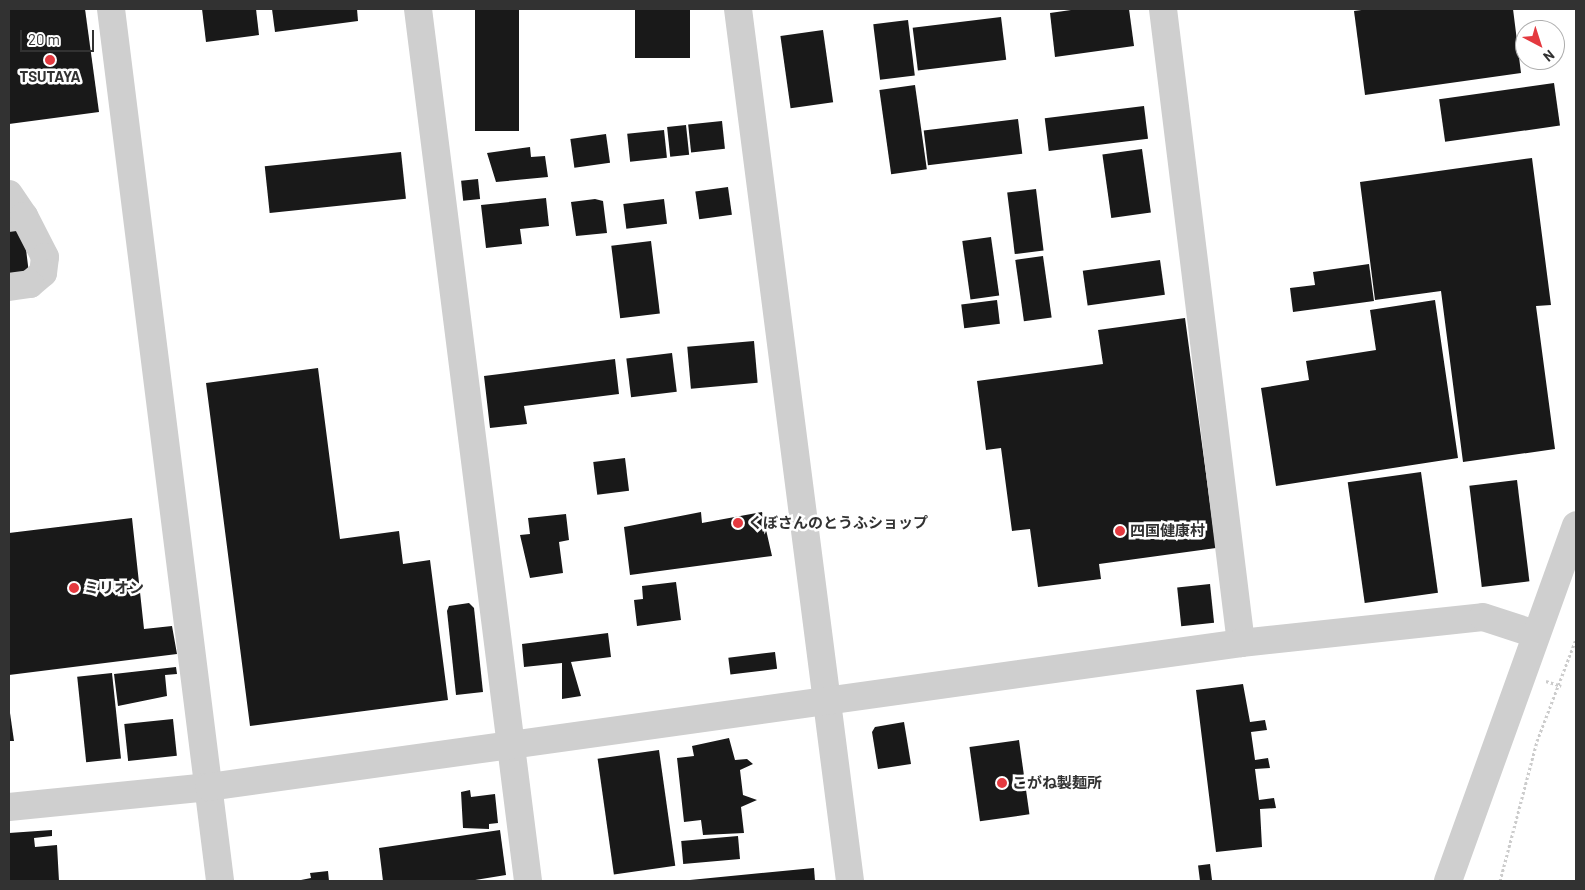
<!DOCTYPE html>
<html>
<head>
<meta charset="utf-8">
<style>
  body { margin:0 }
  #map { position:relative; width:1585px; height:890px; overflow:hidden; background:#fff; font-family:Barlow,"Noto Sans JP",sans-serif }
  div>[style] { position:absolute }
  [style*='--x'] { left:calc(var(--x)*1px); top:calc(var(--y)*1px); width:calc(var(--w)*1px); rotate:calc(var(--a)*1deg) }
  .building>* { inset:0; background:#191919; transform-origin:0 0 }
  .path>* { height:3px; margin-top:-1.5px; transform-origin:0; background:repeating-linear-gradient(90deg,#ccc 0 2.5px,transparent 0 5px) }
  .minor>* { height:28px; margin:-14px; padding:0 14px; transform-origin:14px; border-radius:14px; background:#cfcfcf }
  .dots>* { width:14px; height:14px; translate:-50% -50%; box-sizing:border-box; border:2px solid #fff; border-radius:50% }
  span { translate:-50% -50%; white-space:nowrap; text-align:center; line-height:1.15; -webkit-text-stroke:5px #fff; paint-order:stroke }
  .poi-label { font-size:15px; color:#323232; font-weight:700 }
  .left { translate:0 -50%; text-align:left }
  .frame { position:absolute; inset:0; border:10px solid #323232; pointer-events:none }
  .north { position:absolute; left:1515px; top:20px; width:50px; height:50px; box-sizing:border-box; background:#fff; border:1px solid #adadad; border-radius:50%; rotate:140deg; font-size:14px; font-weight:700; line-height:20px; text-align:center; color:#323232 }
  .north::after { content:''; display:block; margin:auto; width:18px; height:22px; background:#e4393f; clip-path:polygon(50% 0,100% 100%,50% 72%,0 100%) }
  .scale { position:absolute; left:20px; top:30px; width:74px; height:22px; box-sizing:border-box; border:2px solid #323232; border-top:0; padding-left:6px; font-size:15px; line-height:18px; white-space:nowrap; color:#323232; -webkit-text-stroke:4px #fff; paint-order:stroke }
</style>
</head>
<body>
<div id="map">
  <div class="building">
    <div style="clip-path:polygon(9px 9px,85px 9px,99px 112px,9px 124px)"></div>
    <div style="clip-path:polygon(202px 9px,256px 9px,259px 35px,206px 42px)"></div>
    <div style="clip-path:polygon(272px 9px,357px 9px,358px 21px,275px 32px)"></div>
    <div style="left:475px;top:9px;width:44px;height:122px"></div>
    <div style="left:635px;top:9px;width:55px;height:49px"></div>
    <div style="clip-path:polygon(1078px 9px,1129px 9px,1134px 46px,1055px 57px,1050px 13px)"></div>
    <div style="clip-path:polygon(1369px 9px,1513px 9px,1521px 73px,1365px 95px,1354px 11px)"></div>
    <div style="left:1001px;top:17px;width:43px;height:89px;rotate:83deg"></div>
    <div style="left:908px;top:20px;width:56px;height:35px;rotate:83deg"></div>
    <div style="left:823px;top:30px;width:73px;height:43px;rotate:82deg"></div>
    <div style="left:1554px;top:83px;width:43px;height:116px;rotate:82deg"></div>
    <div style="left:915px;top:85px;width:85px;height:36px;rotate:82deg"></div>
    <div style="left:1144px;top:106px;width:33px;height:100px;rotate:83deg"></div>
    <div style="left:1018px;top:119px;width:35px;height:95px;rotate:83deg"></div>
    <div style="left:722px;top:121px;width:28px;height:34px;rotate:84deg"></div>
    <div style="left:686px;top:125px;width:30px;height:19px;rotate:84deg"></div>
    <div style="left:664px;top:130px;width:28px;height:37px;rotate:84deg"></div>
    <div style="left:606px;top:134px;width:29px;height:36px;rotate:82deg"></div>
    <div style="clip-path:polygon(530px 147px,531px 157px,545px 156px,548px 177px,496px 182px,487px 153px)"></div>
    <div style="left:1142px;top:149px;width:64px;height:40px;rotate:82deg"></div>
    <div style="left:401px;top:152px;width:47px;height:137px;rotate:84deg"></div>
    <div style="clip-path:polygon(1532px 158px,1551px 305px,1536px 306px,1555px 449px,1463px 462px,1441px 291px,1375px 300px,1360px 182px)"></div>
    <div style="left:478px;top:179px;width:20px;height:17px;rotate:84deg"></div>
    <div style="left:728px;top:187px;width:28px;height:33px;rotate:82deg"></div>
    <div style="left:1036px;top:189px;width:62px;height:29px;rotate:83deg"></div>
    <div style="clip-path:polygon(546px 198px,549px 226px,520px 229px,522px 244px,486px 248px,481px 205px)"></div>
    <div style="clip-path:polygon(595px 199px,603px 201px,607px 233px,576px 236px,571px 202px)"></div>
    <div style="left:664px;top:199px;width:25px;height:41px;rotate:83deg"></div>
    <div style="clip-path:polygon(23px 224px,29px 274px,9px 277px,9px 226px)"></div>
    <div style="left:991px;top:237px;width:59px;height:29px;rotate:82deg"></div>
    <div style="left:651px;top:241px;width:73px;height:40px;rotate:83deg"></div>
    <div style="left:1043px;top:256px;width:62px;height:28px;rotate:82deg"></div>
    <div style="left:1160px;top:260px;width:35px;height:78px;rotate:82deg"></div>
    <div style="clip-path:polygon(1369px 264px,1374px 301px,1293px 312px,1290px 288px,1315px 285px,1313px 272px)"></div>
    <div style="left:997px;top:300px;width:24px;height:36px;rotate:83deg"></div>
    <div style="clip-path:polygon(1435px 300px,1458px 458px,1276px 486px,1261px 388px,1309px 380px,1306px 361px,1376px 350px,1370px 310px)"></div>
    <div style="clip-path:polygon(1185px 318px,1216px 548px,1099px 564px,1101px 579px,1038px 587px,1030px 529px,1012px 531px,1001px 448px,986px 450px,977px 381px,1103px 364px,1098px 330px)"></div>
    <div style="left:754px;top:341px;width:42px;height:67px;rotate:85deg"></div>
    <div style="left:672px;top:353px;width:39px;height:46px;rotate:83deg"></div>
    <div style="clip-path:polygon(615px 359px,619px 394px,524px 406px,527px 424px,490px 428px,484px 376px)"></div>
    <div style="clip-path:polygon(318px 368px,340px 539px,399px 531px,403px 564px,430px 560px,448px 700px,250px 726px,206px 383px)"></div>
    <div style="left:625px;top:458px;width:33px;height:32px;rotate:83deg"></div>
    <div style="left:1421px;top:472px;width:122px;height:74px;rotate:82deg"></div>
    <div style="left:1517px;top:480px;width:102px;height:48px;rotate:83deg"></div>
    <div style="clip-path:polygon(701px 512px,702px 523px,762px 512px,772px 556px,630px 575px,624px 527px)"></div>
    <div style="clip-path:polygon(566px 514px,569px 540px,559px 542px,563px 573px,530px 578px,520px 535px,530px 534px,528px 518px)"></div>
    <div style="clip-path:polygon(132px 518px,144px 629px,172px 626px,177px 654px,9px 675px,9px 533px)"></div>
    <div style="clip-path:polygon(676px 582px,681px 620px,637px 626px,634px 600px,643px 599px,642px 586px)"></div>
    <div style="left:1210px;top:584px;width:39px;height:33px;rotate:84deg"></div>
    <div style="clip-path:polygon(469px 603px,474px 608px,483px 692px,456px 695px,447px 611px,449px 606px)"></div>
    <div style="clip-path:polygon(608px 633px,611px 657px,571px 662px,581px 696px,562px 699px,562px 663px,524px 667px,522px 644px)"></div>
    <div style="left:775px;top:652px;width:17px;height:47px;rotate:83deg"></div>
    <div style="clip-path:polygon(176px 667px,177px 674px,165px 675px,167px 696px,118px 706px,114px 674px)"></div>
    <div style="left:112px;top:673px;width:86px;height:35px;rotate:84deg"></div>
    <div style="clip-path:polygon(1243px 684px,1250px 722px,1265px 720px,1267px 730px,1251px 732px,1255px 760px,1268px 758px,1270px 768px,1255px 769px,1259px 800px,1274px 798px,1276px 808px,1260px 809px,1262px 847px,1216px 852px,1196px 690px)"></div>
    <div style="clip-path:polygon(9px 706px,14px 741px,9px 741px)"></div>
    <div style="left:173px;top:719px;width:37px;height:49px;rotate:84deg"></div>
    <div style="clip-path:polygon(904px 722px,911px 764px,878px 769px,872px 732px,875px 727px)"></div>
    <div style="clip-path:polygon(729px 738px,735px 760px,747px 759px,753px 764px,740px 770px,743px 795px,757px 800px,741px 807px,744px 833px,703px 835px,701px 820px,684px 822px,677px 758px,694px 756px,692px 746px)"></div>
    <div style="left:1019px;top:740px;width:75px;height:50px;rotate:82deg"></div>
    <div style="left:659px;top:750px;width:117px;height:62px;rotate:82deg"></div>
    <div style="clip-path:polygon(470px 790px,471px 797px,495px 794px,498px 823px,489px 824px,489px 829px,463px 828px,461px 792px)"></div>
    <div style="clip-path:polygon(52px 830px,52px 836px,34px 838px,35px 847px,57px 845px,59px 881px,9px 881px,9px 833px)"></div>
    <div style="clip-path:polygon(500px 830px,506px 875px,469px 881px,383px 881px,379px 848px)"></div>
    <div style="left:738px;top:836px;width:23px;height:57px;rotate:85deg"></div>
    <div style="left:1210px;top:864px;width:17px;height:12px;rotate:83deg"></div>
    <div style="clip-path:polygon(814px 868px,815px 881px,690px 881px,690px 880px)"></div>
    <div style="clip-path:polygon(328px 871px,329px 881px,296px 881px,311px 878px,310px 873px)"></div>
  </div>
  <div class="path">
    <div style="--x:1546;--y:681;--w:16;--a:18"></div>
    <div style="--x:1500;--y:881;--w:145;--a:-75.2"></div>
    <div style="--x:1537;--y:741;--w:109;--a:-69.1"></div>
  </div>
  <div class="minor">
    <div style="--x:111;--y:9;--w:879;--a:82.87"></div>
    <div style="--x:418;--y:9;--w:879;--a:82.81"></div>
    <div style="--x:738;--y:9;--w:879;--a:82.68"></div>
    <div style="--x:1163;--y:9;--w:639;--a:82.99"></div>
    <div style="--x:9;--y:194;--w:27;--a:56"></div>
    <div style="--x:9;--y:218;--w:15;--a:-8"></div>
    <div style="--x:24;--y:216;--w:46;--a:62.9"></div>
    <div style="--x:45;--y:257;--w:16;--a:97"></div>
    <div style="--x:43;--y:273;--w:17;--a:140"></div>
    <div style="--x:30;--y:284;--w:21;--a:172"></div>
    <div style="--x:9;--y:807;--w:201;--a:-5.7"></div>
    <div style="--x:209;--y:787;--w:1042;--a:-7.94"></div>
    <div style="--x:1241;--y:643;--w:243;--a:-6.1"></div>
    <div style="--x:1483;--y:617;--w:55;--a:18.1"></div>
    <div style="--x:1448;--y:881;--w:378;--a:-70.2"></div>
  </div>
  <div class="dots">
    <div style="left:50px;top:60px;background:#e4393f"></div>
    <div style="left:738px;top:523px;background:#e4393f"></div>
    <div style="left:1120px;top:531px;background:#e4393f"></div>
    <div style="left:74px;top:588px;background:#e4393f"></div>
    <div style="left:1002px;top:783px;background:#e4393f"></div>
  </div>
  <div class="poi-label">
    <span style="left:50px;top:77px">TSUTAYA</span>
    <span class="left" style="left:748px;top:523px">くぼさんのとうふショップ</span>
    <span class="left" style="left:1130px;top:531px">四国健康村</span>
    <span class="left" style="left:84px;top:588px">ミリオン</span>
    <span class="left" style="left:1012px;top:783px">こがね製麺所</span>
  </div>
  <div class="frame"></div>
  <div class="north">N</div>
  <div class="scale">20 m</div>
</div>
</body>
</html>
